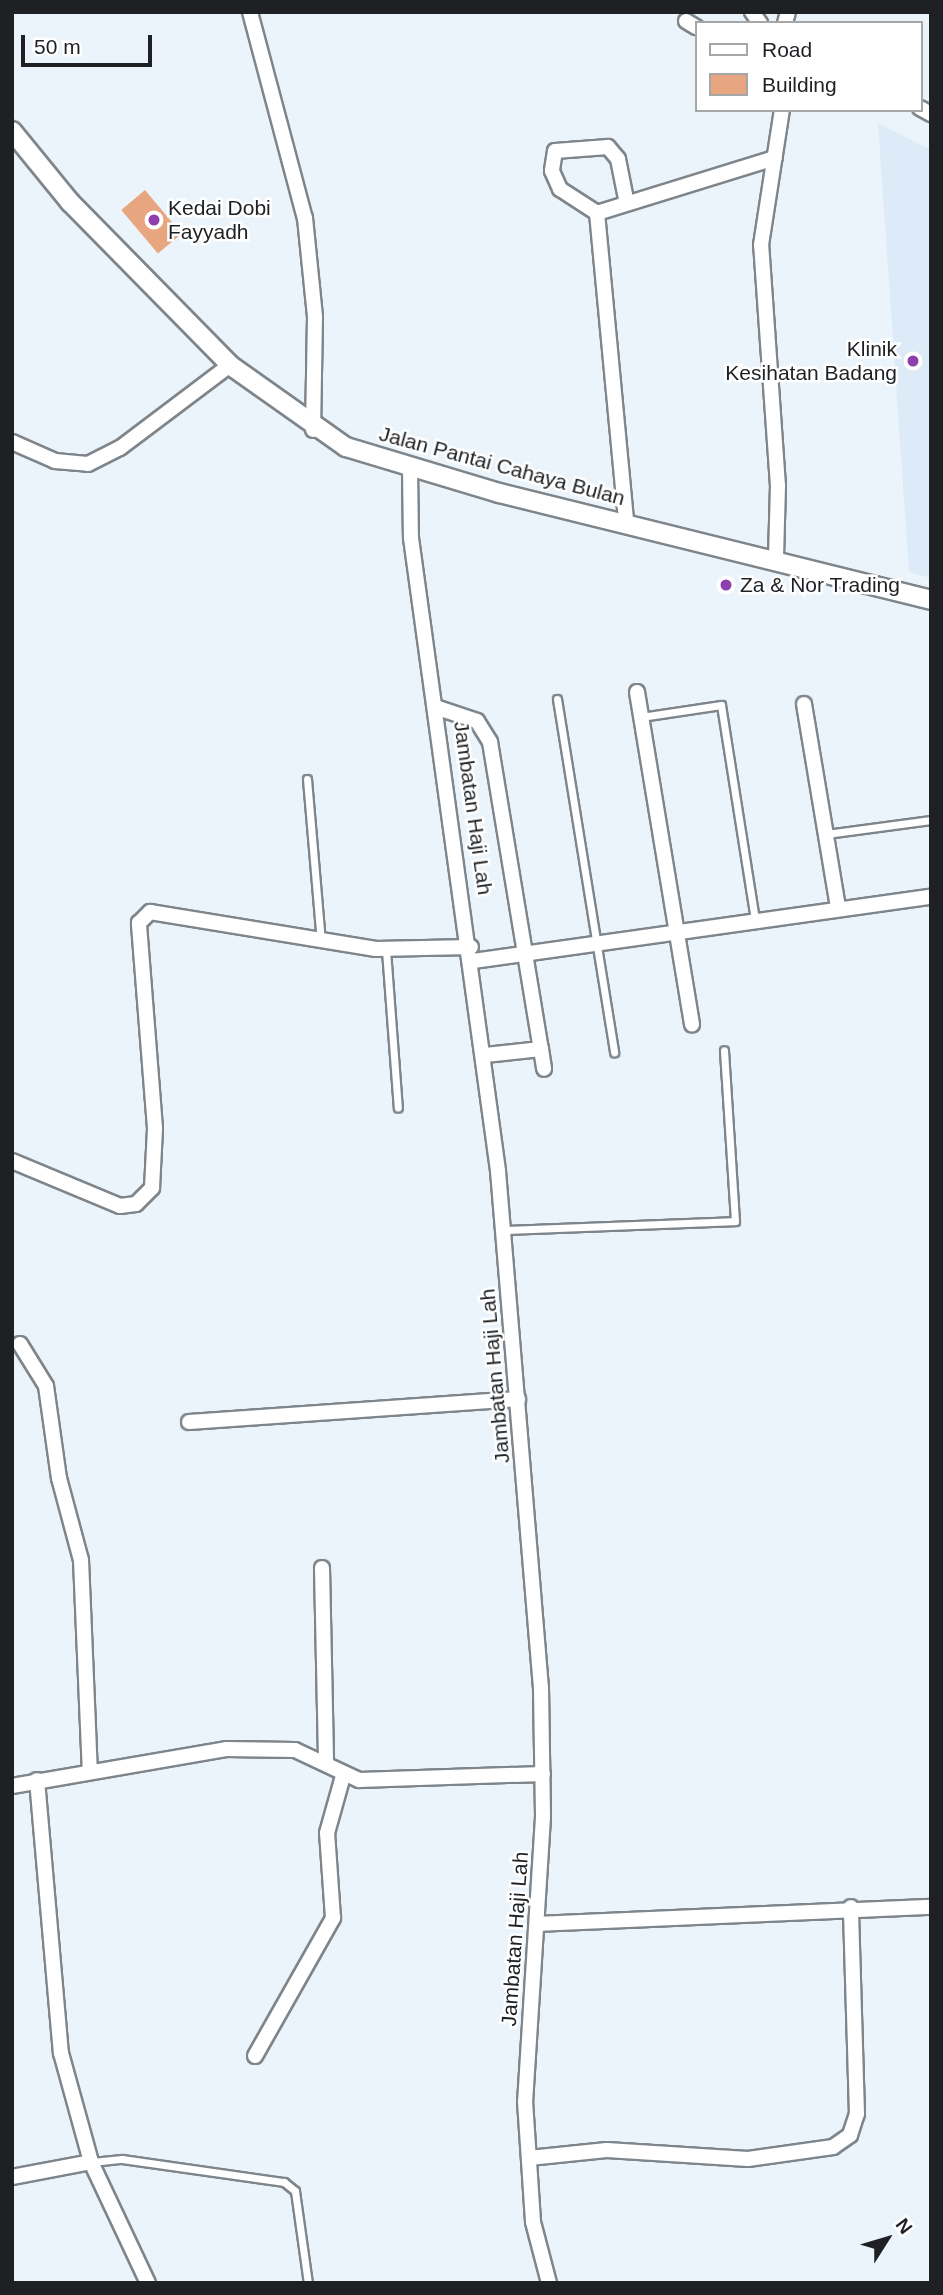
<!DOCTYPE html>
<html>
<head>
<meta charset="utf-8">
<style>
  body { margin:0 }
  #map { position:relative; width:943px; height:2295px; overflow:hidden; background:#ecf4fb; font-family:Helvetica,sans-serif }
  div>[style] { position:absolute }
  [style*='--x'] { left:calc(var(--x)*1px); top:calc(var(--y)*1px); width:calc(var(--w)*1px); rotate:calc(var(--a)*1deg) }
  .built>* { inset:0; background:#ddeaf7 }
  .building>* { inset:0; background:#e8a680; transform-origin:0 0 }
  .roads { filter:drop-shadow(2px 0 #7e858b) drop-shadow(-2px 0 #7e858b) drop-shadow(0 2px #7e858b) drop-shadow(0 -2px #7e858b) }
  .service>* { height:7px; margin:-3.5px; padding:0 3.5px; transform-origin:3.5px; border-radius:3.5px; background:#fff }
  .minor>* { height:14px; margin:-7px; padding:0 7px; transform-origin:7px; border-radius:7px; background:#fff }
  .tertiary>* { height:18px; margin:-9px; padding:0 9px; transform-origin:9px; border-radius:9px; background:#fff }
  .dots>* { width:19px; height:19px; translate:-50% -50%; box-sizing:border-box; border:4px solid #fff; border-radius:50% }
  span { translate:-50% -50%; white-space:nowrap; text-align:center; line-height:1.15; -webkit-text-stroke:5px #fff; paint-order:stroke }
  .poi-label { font-size:21px; color:#1e2023 }
  .left { translate:0 -50%; text-align:left }
  .right { translate:-100% -50%; text-align:right }
  .street-label { font-size:21px; color:#1e2023 }
  .frame { position:absolute; inset:0; border:14px solid #1e2023; pointer-events:none }
  .legend { position:absolute; left:695px; top:21px; width:228px; height:91px; box-sizing:border-box; background:#fff; border:2px solid #a5a6a7; margin:0; padding:9px 12px; list-style:none; font-size:21px; color:#1e2023 }
  .legend li { display:flex; align-items:center; gap:14px; height:35px }
  .legend b { width:35px; border:2px solid #a5a6a7 }
  .north { position:absolute; left:852px; top:2204px; width:70px; height:70px; -webkit-text-stroke:5px #fff; paint-order:stroke; rotate:53deg; font-size:19px; font-weight:700; line-height:28px; text-align:center; color:#1e2023 }
  .north::after { content:''; display:block; margin:auto; width:24px; height:32px; background:#1e2023; clip-path:polygon(50% 0,100% 100%,50% 72%,0 100%) }
  .scale { position:absolute; left:21px; top:35px; width:131px; height:32px; box-sizing:border-box; border:4px solid #1e2023; border-top:0; padding-left:9px; font-size:21px; line-height:24px; white-space:nowrap; color:#1e2023; -webkit-text-stroke:5px #fff; paint-order:stroke }
</style>
</head>
<body>
<div id="map">
  <div class="built">
    <div style="clip-path:polygon(878px 123px,931px 150px,931px 578px,909px 572px)"></div>
  </div>
  <div class="building">
    <div style="left:145px;top:190px;width:57px;height:31px;rotate:50deg"></div>
  </div>
  <div class="roads">
    <div class="service">
      <div style="--x:557;--y:699;--w:358;--a:80.8"></div>
      <div style="--x:641;--y:717;--w:81;--a:-8.5"></div>
      <div style="--x:721;--y:705;--w:218;--a:81"></div>
      <div style="--x:307;--y:779;--w:164;--a:85.1"></div>
      <div style="--x:826;--y:834;--w:106;--a:-7.6"></div>
      <div style="--x:386;--y:950;--w:158;--a:85.7"></div>
      <div style="--x:503;--y:1230;--w:232;--a:-2.2"></div>
      <div style="--x:735;--y:1221;--w:171;--a:-93.7"></div>
      <div style="--x:92;--y:2162;--w:30;--a:-6"></div>
      <div style="--x:122;--y:2159;--w:164;--a:8.1"></div>
      <div style="--x:284;--y:2182;--w:14;--a:39"></div>
      <div style="--x:295;--y:2191;--w:93;--a:82"></div>
    </div>
    <div class="minor">
      <div style="--x:250;--y:12;--w:213;--a:75.1"></div>
      <div style="--x:305;--y:218;--w:100;--a:84.2"></div>
      <div style="--x:315;--y:317;--w:113;--a:91"></div>
      <div style="--x:752;--y:12;--w:14;--a:54"></div>
      <div style="--x:686;--y:21;--w:12;--a:31"></div>
      <div style="--x:785;--y:23;--w:11;--a:-75"></div>
      <div style="--x:920;--y:108;--w:13;--a:29"></div>
      <div style="--x:626;--y:199;--w:41;--a:-101.3"></div>
      <div style="--x:618;--y:159;--w:16;--a:-130"></div>
      <div style="--x:608;--y:147;--w:53;--a:175.7"></div>
      <div style="--x:555;--y:151;--w:20;--a:99"></div>
      <div style="--x:552;--y:171;--w:20;--a:66"></div>
      <div style="--x:560;--y:189;--w:44;--a:33"></div>
      <div style="--x:597;--y:213;--w:186;--a:-17.2"></div>
      <div style="--x:597;--y:213;--w:310;--a:84.6"></div>
      <div style="--x:12;--y:442;--w:47;--a:23.8"></div>
      <div style="--x:55;--y:461;--w:33;--a:5"></div>
      <div style="--x:88;--y:464;--w:36;--a:-27"></div>
      <div style="--x:120;--y:448;--w:138;--a:-37"></div>
      <div style="--x:410;--y:469;--w:69;--a:89.2"></div>
      <div style="--x:411;--y:538;--w:639;--a:82.17"></div>
      <div style="--x:498;--y:1171;--w:519;--a:85.25"></div>
      <div style="--x:541;--y:1688;--w:129;--a:89.1"></div>
      <div style="--x:543;--y:1817;--w:285;--a:93.6"></div>
      <div style="--x:525;--y:2101;--w:121;--a:86.2"></div>
      <div style="--x:533;--y:2222;--w:63;--a:75.3"></div>
      <div style="--x:776;--y:557;--w:71;--a:-88.4"></div>
      <div style="--x:778;--y:486;--w:242;--a:-94"></div>
      <div style="--x:761;--y:245;--w:137;--a:-81.2"></div>
      <div style="--x:637;--y:692;--w:337;--a:80.6"></div>
      <div style="--x:804;--y:704;--w:207;--a:80.5"></div>
      <div style="--x:438;--y:708;--w:41;--a:18.4"></div>
      <div style="--x:477;--y:721;--w:25;--a:58"></div>
      <div style="--x:490;--y:742;--w:311;--a:80.6"></div>
      <div style="--x:541;--y:1049;--w:56;--a:173.9"></div>
      <div style="--x:473;--y:961;--w:462;--a:-8"></div>
      <div style="--x:541;--y:1049;--w:20;--a:81"></div>
      <div style="--x:12;--y:1161;--w:117;--a:22.6"></div>
      <div style="--x:120;--y:1206;--w:16;--a:-7"></div>
      <div style="--x:136;--y:1204;--w:23;--a:-45"></div>
      <div style="--x:152;--y:1188;--w:60;--a:-87.1"></div>
      <div style="--x:155;--y:1128;--w:206;--a:-94.5"></div>
      <div style="--x:139;--y:923;--w:16;--a:-45"></div>
      <div style="--x:150;--y:912;--w:229;--a:9.3"></div>
      <div style="--x:376;--y:949;--w:95;--a:-1.2"></div>
      <div style="--x:20;--y:1344;--w:49;--a:58.2"></div>
      <div style="--x:46;--y:1386;--w:93;--a:82"></div>
      <div style="--x:59;--y:1478;--w:85;--a:75"></div>
      <div style="--x:81;--y:1560;--w:212;--a:87.6"></div>
      <div style="--x:189;--y:1422;--w:330;--a:-4"></div>
      <div style="--x:322;--y:1568;--w:192;--a:88.8"></div>
      <div style="--x:37;--y:1780;--w:274;--a:85"></div>
      <div style="--x:61;--y:2053;--w:113;--a:74.6"></div>
      <div style="--x:91;--y:2162;--w:134;--a:64.8"></div>
      <div style="--x:12;--y:1786;--w:217;--a:-9.8"></div>
      <div style="--x:226;--y:1749;--w:69;--a:0.8"></div>
      <div style="--x:295;--y:1750;--w:71;--a:25.1"></div>
      <div style="--x:359;--y:1780;--w:184;--a:-1.9"></div>
      <div style="--x:537;--y:1924;--w:394;--a:-2.5"></div>
      <div style="--x:255;--y:2056;--w:159;--a:-60.5"></div>
      <div style="--x:333;--y:1918;--w:85;--a:-94"></div>
      <div style="--x:327;--y:1833;--w:59;--a:-74.3"></div>
      <div style="--x:529;--y:2158;--w:78;--a:-5.9"></div>
      <div style="--x:607;--y:2150;--w:141;--a:3.7"></div>
      <div style="--x:748;--y:2159;--w:86;--a:-8"></div>
      <div style="--x:833;--y:2147;--w:21;--a:-35"></div>
      <div style="--x:850;--y:2135;--w:22;--a:-72"></div>
      <div style="--x:857;--y:2114;--w:207;--a:-91.7"></div>
      <div style="--x:12;--y:2177;--w:80;--a:-10.8"></div>
    </div>
    <div class="tertiary">
      <div style="--x:12;--y:131;--w:92;--a:50.8"></div>
      <div style="--x:70;--y:202;--w:228;--a:45.5"></div>
      <div style="--x:230;--y:365;--w:142;--a:35.3"></div>
      <div style="--x:346;--y:447;--w:160;--a:16.7"></div>
      <div style="--x:499;--y:493;--w:445;--a:13.9"></div>
    </div>
  </div>
  <div class="dots">
    <div style="left:154px;top:220px;background:#8f3eae"></div>
    <div style="left:913px;top:361px;background:#8f3eae"></div>
    <div style="left:726px;top:585px;background:#8f3eae"></div>
  </div>
  <div class="poi-label">
    <span class="left" style="left:168px;top:220px">Kedai Dobi<br>Fayyadh</span>
    <span class="right" style="left:897px;top:361px">Klinik<br>Kesihatan Badang</span>
    <span class="left" style="left:740px;top:585px">Za &amp; Nor Trading</span>
  </div>
  <div class="street-label">
    <span style="left:502px;top:466px;rotate:15deg">Jalan Pantai Cahaya Bulan</span>
    <span style="left:473px;top:808px;rotate:82deg">Jambatan Haji Lah</span>
    <span style="left:495px;top:1376px;rotate:-95deg">Jambatan Haji Lah</span>
    <span style="left:515px;top:1939px;rotate:-86deg">Jambatan Haji Lah</span>
  </div>
  <div class="frame"></div>
  <ul class="legend">
  <li><b style="height:9px;background:#fff"></b>Road</li>
  <li><b style="height:19px;background:#e8a680"></b>Building</li>
  </ul>
  <div class="north">N</div>
  <div class="scale">50 m</div>
</div>
</body>
</html>
